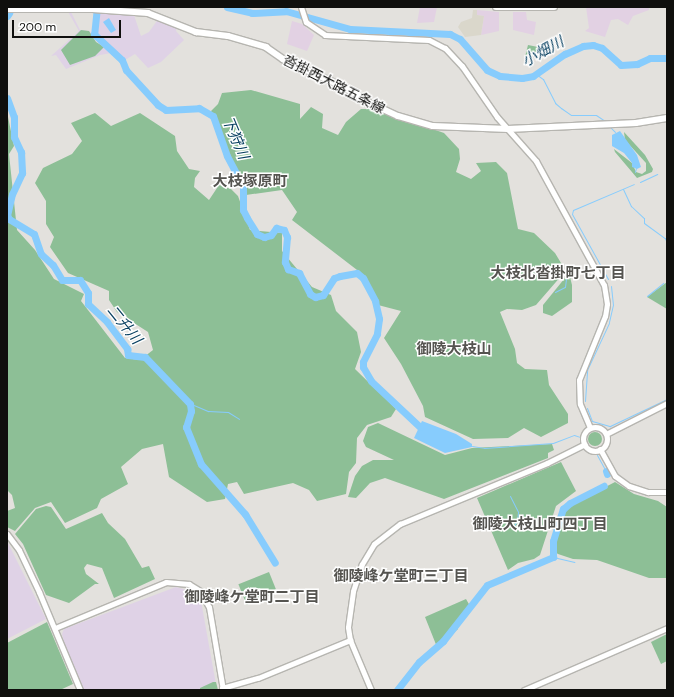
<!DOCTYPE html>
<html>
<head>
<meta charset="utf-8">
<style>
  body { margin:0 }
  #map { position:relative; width:674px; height:697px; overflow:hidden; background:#e3e1dd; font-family:"DM Sans","Noto Sans JP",sans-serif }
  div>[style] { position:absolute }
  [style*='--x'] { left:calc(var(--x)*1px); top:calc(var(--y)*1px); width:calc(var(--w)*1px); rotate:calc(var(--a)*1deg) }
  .commercial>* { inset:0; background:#e2d1e3 }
  .built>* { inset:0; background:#dad7cb }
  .education>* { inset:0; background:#dfd2e6 }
  .green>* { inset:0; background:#8dbf96; transform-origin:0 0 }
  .round { border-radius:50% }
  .water>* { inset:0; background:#87ccfd }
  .stream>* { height:1px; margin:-0.5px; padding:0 0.5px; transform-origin:0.5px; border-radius:0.5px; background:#87ccfd }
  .river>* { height:7px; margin:-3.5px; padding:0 3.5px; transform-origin:3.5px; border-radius:3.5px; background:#87ccfd }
  .roads { filter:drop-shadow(1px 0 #b6b5b0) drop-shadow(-1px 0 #b6b5b0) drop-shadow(0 1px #b6b5b0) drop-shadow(0 -1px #b6b5b0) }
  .tertiary>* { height:5px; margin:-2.5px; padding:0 2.5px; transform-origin:2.5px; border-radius:2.5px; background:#fff }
  .tertiary>.ring { margin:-2.5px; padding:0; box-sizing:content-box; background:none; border:5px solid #fff; border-radius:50% }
  .secondary>* { height:5.5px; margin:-2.75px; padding:0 2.75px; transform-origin:2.75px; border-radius:2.75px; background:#fff }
  .trunk>* { height:6px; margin:-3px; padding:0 3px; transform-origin:3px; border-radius:3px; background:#fff }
  span { translate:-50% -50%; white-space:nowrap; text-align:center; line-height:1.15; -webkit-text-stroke:3px #fff; paint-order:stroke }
  .street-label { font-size:14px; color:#0f0f0d }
  .water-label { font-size:15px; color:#0a4161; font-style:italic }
  .neighbourhood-label { font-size:15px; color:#555450; font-weight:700 }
  .frame { position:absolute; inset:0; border:8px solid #0f0f0d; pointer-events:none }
  .scale { position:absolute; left:12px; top:20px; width:109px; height:18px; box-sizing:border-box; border:2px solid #0f0f0d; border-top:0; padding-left:5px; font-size:12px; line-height:14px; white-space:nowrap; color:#0f0f0d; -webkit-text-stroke:3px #fff; paint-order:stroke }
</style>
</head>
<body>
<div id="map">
  <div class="commercial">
    <div style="clip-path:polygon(420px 7px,437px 7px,434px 22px,417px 23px)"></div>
    <div style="clip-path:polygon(586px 7px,649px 7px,649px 10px,633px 16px,628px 25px,618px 19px,611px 20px,605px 37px,585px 31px,589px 28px)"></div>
    <div style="clip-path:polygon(477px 10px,499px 12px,499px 31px,481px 35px,484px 16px,477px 15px)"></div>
    <div style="clip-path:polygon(513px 12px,526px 12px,527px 20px,536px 22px,534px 35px,513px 30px)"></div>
    <div style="clip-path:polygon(292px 21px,302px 24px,314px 35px,307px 51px,287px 44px)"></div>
  </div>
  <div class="built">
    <div style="clip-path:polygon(473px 10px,477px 10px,477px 15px,484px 16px,481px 35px,465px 37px,458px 27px,461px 22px,472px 18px)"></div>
  </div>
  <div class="education">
    <div style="clip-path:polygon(67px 10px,70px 10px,80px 30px,90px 31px,96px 42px,104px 47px,108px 43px,95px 31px,94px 24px,99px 12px,117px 15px,121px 12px,133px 12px,141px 36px,149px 32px,159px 18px,177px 26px,176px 31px,184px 40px,161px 62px,148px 68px,135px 54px,125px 60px,112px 47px,108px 51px,111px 53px,100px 55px,66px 69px,56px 55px,51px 56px,79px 31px)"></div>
    <div style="clip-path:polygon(7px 541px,46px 619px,7px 639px)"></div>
    <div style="clip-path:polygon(176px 587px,193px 592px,201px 601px,217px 690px,84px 690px,64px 642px,62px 634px,64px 629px)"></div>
  </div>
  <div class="green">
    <div style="clip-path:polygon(81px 30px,89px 31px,96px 42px,104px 47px,95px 56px,70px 65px,61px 50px)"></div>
    <div style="clip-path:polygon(528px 45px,538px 47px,538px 50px,529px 58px,525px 57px)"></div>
    <div style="clip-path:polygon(251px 90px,300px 104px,300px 119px,311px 107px,323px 114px,322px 128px,338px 135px,346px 122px,361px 109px,375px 109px,444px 133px,459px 149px,460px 159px,456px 172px,471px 179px,481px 171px,476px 163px,496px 162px,507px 173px,518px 229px,534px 233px,555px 253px,564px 268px,562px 275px,536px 305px,522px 310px,507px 309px,500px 312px,515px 349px,517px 363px,525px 369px,547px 370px,549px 385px,568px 414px,568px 423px,541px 437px,524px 428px,508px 438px,473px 439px,425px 417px,423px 406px,401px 364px,384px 338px,401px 311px,378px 305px,361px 273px,292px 220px,297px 212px,282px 190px,246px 195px,211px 111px,218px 104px,222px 93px)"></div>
    <div style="clip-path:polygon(7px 112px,14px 146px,9px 154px,17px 230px,35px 250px,54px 279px,84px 294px,81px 301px,125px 358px,140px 360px,153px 350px,148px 332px,117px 312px,109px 300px,109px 291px,68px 273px,50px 247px,54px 237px,46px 224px,46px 201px,35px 183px,43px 168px,72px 154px,82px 141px,71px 123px,95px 113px,111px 126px,140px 113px,175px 136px,177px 151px,189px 169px,200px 171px,195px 178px,194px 187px,209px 200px,219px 185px,231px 189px,238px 196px,250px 230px,282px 233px,282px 251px,312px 287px,331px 295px,336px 311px,357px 332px,361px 352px,355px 369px,396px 409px,391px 417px,367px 425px,357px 438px,356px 463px,349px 472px,346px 494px,317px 501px,309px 490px,293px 483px,244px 494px,237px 482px,228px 484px,225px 499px,207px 502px,169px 477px,163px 444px,142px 449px,121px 467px,128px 484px,101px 499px,97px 508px,65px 523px,51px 502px,35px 508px,15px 531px,7px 527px,7px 511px,15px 508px,12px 495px,7px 490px)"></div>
    <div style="clip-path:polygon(624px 132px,645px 155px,653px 169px,652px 172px,637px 178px,615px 152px,614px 149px,632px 163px,636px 172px,642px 174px,646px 171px,646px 163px,625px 140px)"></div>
    <div style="clip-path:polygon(569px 273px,572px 285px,572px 302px,552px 316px,543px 313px,543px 305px)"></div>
    <div style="clip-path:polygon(667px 282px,667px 309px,647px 297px)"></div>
    <div style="clip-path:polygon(378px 423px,445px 455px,472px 448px,552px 444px,554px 450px,548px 453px,548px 458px,444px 499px,385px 478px,370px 483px,356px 498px,348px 497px,355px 476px,362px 466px,373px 460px,394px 460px,366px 447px,363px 441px,368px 427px)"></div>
    <div class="round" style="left:588px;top:432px;width:14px;height:14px"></div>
    <div style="clip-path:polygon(561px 462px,576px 491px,556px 506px,540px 555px,534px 559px,518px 563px,508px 570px,477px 498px)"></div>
    <div style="clip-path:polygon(615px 482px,634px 494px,658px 501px,667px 507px,667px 578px,649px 578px,597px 560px,573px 559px,558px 554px,554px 551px,560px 521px,567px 507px)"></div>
    <div style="clip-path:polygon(46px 506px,51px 507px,66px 529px,102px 513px,108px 523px,125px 539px,142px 568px,149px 566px,155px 579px,114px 598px,102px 568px,87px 564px,84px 568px,86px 574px,99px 584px,95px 584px,69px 603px,46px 595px,23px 544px,15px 534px,36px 509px)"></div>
    <div style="left:269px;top:572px;width:22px;height:33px;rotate:68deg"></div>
    <div style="clip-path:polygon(466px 599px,470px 606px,458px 624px,458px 629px,437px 647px,425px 617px)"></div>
    <div style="clip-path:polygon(47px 622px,73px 684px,60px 690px,7px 690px,7px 643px)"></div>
    <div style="clip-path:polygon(667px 634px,667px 661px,661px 664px,651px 642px)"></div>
    <div style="clip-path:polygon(213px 682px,216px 682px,218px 690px,200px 690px,200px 688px)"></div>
  </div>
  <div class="water">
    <div style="clip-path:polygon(109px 18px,116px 30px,111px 33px,103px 22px)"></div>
    <div style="clip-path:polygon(620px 131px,637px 155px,641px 167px,637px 169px,632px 167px,632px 163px,624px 153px,612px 146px,612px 135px)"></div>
    <div style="clip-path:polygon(422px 421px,456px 434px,472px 444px,472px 447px,445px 453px,414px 438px)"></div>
  </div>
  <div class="stream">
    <div style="--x:536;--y:74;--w:9;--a:36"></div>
    <div style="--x:543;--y:79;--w:27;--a:63"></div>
    <div style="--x:555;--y:103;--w:8;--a:40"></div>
    <div style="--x:561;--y:108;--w:12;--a:35"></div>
    <div style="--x:571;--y:115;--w:25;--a:0"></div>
    <div style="--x:596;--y:115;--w:11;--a:34"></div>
    <div style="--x:610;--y:127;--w:7;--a:45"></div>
    <div style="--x:635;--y:172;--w:4;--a:-76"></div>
    <div style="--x:640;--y:182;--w:19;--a:-25"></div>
    <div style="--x:623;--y:189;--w:19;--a:65"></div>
    <div style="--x:631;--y:206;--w:18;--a:43"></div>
    <div style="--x:644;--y:218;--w:5;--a:90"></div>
    <div style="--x:644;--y:223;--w:26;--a:36"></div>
    <div style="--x:665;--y:238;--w:5;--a:68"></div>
    <div style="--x:608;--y:279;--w:74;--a:-119"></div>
    <div style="--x:572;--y:214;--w:4;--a:-76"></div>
    <div style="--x:573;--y:210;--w:66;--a:-23.1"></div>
    <div style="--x:555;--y:292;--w:11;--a:-27"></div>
    <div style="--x:565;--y:287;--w:8;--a:-83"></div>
    <div style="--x:647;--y:296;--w:21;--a:-39"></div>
    <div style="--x:609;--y:322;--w:17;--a:-77"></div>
    <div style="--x:613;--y:305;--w:19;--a:-96"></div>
    <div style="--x:585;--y:401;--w:31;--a:-86"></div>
    <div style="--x:587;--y:370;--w:52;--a:-64.9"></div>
    <div style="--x:189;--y:403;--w:21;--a:23"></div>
    <div style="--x:208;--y:411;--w:20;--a:3"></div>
    <div style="--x:228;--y:412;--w:13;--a:32"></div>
    <div style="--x:587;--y:408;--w:14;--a:69"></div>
    <div style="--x:592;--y:421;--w:19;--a:16"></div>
    <div style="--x:610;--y:426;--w:63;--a:-25.3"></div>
    <div style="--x:472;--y:446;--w:12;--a:9"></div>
    <div style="--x:484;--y:448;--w:69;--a:-4.1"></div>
    <div style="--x:553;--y:443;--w:22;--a:-21"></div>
    <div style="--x:574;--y:435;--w:6;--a:18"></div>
    <div style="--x:597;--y:455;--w:18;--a:61"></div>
    <div style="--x:510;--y:496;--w:18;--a:63"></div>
    <div style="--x:518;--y:512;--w:9;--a:96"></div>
    <div style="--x:517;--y:521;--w:7;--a:124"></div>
    <div style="--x:553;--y:557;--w:22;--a:13"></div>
  </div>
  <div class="river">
    <div style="--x:97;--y:7;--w:27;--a:96"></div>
    <div style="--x:94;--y:34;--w:38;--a:43"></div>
    <div style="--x:122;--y:60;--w:11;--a:68"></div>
    <div style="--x:126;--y:70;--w:47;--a:47.6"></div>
    <div style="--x:158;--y:105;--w:9;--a:32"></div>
    <div style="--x:166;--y:110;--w:33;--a:-3"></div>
    <div style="--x:199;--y:108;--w:16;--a:30"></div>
    <div style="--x:213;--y:116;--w:42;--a:70.7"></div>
    <div style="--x:227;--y:156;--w:34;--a:62"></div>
    <div style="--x:243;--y:186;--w:24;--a:90"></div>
    <div style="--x:243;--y:210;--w:9;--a:63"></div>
    <div style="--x:247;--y:218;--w:19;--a:58"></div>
    <div style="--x:257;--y:234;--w:8;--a:23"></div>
    <div style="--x:264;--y:237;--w:7;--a:-16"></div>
    <div style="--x:271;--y:235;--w:9;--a:-54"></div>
    <div style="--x:276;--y:228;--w:8;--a:14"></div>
    <div style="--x:284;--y:230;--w:8;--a:67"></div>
    <div style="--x:287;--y:237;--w:25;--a:95"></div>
    <div style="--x:285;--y:262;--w:8;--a:67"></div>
    <div style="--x:288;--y:269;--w:12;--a:20"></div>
    <div style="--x:299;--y:273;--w:24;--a:62"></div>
    <div style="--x:310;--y:294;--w:6;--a:31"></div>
    <div style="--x:315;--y:297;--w:8;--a:-14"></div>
    <div style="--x:323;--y:295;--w:20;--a:-57"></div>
    <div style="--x:334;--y:278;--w:6;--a:-18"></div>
    <div style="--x:340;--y:276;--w:17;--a:-10"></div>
    <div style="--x:357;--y:273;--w:8;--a:40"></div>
    <div style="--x:363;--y:278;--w:26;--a:62"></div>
    <div style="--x:375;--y:301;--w:18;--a:77"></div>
    <div style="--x:379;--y:319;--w:15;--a:98"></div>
    <div style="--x:377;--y:334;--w:31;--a:117"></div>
    <div style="--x:363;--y:362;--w:5;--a:90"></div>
    <div style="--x:363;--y:367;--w:16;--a:60"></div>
    <div style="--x:371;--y:381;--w:67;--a:43.2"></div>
    <div style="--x:227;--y:7;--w:26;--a:13"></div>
    <div style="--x:252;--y:13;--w:34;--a:-3"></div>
    <div style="--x:286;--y:11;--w:66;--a:15.7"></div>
    <div style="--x:350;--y:29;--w:100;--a:2.9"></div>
    <div style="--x:450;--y:34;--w:11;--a:27"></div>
    <div style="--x:460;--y:39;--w:41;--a:48.9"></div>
    <div style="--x:487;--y:70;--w:14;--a:25"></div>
    <div style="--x:500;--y:76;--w:22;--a:5"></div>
    <div style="--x:522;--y:78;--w:11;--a:-10"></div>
    <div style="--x:533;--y:76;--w:39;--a:-35"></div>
    <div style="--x:565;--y:54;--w:20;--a:-24"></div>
    <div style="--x:583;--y:46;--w:10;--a:-6"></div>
    <div style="--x:593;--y:45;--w:9;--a:18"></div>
    <div style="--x:602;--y:48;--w:25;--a:42"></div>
    <div style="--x:621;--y:65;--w:16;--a:-4"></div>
    <div style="--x:637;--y:64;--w:14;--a:-25"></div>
    <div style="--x:650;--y:58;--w:17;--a:0"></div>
    <div style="--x:7;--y:16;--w:4;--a:-56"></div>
    <div style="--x:7;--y:98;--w:20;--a:70"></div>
    <div style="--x:14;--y:117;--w:20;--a:90"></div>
    <div style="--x:14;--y:137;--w:17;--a:65"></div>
    <div style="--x:21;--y:152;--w:21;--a:87"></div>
    <div style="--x:22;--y:173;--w:23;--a:115"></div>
    <div style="--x:12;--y:194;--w:22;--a:103"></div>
    <div style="--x:7;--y:215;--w:4;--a:63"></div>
    <div style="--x:9;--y:219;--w:29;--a:31"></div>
    <div style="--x:34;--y:234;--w:21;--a:71"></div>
    <div style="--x:41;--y:254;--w:16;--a:43"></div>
    <div style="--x:53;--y:265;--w:17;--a:59"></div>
    <div style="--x:62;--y:280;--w:18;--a:0"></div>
    <div style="--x:80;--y:280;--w:15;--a:58"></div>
    <div style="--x:88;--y:293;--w:11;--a:90"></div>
    <div style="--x:88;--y:304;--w:26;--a:43"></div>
    <div style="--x:107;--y:322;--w:34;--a:53"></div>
    <div style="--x:127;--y:349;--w:6;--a:81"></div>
    <div style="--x:128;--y:355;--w:17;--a:7"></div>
    <div style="--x:145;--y:357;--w:65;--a:46.2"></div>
    <div style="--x:190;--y:404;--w:7;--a:82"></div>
    <div style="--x:191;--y:411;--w:17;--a:107"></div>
    <div style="--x:186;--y:427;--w:40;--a:68"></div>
    <div style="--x:201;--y:464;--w:67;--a:48.7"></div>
    <div style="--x:245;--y:514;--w:57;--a:58.5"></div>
    <div style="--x:606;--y:471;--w:3;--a:72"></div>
    <div style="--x:397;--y:690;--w:36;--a:-52"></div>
    <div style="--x:419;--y:662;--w:32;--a:-41"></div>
    <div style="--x:443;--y:641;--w:71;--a:-51.8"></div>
    <div style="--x:487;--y:585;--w:72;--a:-23"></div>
    <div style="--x:553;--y:557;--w:16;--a:-90"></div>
    <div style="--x:553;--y:541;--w:34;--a:-73"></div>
    <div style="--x:563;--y:509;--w:9;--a:-41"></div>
    <div style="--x:570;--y:503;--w:38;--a:-27"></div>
  </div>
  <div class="roads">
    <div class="tertiary">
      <div style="--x:301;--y:7;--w:16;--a:72"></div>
      <div style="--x:306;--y:22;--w:23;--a:34"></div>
      <div style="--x:325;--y:35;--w:104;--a:2.8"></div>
      <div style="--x:429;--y:40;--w:18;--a:27"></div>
      <div style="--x:445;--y:48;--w:25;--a:47"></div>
      <div style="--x:462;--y:66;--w:62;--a:55.5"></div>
      <div style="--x:497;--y:117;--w:59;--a:48.4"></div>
      <div style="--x:536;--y:161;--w:141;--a:61.3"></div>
      <div style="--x:604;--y:285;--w:19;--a:81"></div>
      <div style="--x:607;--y:304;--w:12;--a:99"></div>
      <div style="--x:605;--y:316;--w:69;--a:112.1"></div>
      <div style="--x:579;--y:380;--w:24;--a:88"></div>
      <div style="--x:580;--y:404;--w:26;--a:67"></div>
      <div class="ring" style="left:583px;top:427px;width:19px;height:19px"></div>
      <div style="--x:606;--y:434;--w:68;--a:-26.9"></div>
      <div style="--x:600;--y:449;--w:31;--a:61"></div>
      <div style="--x:615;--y:476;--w:17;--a:36"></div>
      <div style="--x:629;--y:486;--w:20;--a:18"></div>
      <div style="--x:648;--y:492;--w:19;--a:0"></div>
      <div style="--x:7;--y:534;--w:20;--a:53"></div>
      <div style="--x:19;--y:550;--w:47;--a:64.5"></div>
      <div style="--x:39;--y:592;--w:106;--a:67.3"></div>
      <div style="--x:55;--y:628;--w:120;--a:-22.5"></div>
      <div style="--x:166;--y:582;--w:23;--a:5"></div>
      <div style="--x:189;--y:584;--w:13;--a:32"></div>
      <div style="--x:200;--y:591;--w:18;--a:61"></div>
      <div style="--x:209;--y:607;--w:84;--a:80.4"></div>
      <div style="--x:222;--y:688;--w:37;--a:-16"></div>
      <div style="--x:258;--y:678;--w:100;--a:-22.4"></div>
      <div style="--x:371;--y:690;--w:54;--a:-112.8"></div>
      <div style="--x:350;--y:640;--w:13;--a:-99"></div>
      <div style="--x:348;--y:627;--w:36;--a:-82"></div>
      <div style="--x:353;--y:591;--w:28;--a:-72"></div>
      <div style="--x:362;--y:564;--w:23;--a:-59"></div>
      <div style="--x:374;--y:544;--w:33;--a:-38"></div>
      <div style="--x:400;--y:524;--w:159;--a:-22.5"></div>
      <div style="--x:547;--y:463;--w:42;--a:-26.6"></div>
      <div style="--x:524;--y:690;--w:156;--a:-23.4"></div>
    </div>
    <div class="secondary">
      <div style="--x:7;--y:9;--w:86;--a:0"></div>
      <div style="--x:93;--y:9;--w:55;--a:4.2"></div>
      <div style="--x:148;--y:13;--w:52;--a:21.6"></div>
      <div style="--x:196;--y:32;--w:32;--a:7"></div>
      <div style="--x:228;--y:36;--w:40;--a:16"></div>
      <div style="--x:266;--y:47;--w:21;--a:35"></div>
      <div style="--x:283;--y:59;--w:69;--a:24.7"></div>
      <div style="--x:346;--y:88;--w:26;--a:32"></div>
      <div style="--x:368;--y:102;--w:33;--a:25"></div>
      <div style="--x:398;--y:116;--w:36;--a:16"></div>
      <div style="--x:433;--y:126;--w:75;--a:2.3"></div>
      <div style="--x:508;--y:129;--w:128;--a:-2.7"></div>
      <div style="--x:636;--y:123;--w:31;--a:-9"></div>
    </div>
    <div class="trunk">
      <div style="--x:496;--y:7;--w:58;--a:0"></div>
    </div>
  </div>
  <div class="street-label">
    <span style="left:334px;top:84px;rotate:27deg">沓掛西大路五条線</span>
  </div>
  <div class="water-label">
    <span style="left:543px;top:52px;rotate:-29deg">小畑川</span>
    <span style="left:235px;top:138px;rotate:67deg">下狩川</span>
    <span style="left:124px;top:325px;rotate:51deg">二升川</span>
  </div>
  <div class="neighbourhood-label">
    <span style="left:250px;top:182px">大枝塚原町</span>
    <span style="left:558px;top:274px">大枝北沓掛町七丁目</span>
    <span style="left:454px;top:350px">御陵大枝山</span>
    <span style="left:540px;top:525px">御陵大枝山町四丁目</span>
    <span style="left:401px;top:577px">御陵峰ケ堂町三丁目</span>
    <span style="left:252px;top:598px">御陵峰ケ堂町二丁目</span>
  </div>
  <div class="frame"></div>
  <div class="scale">200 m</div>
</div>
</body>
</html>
